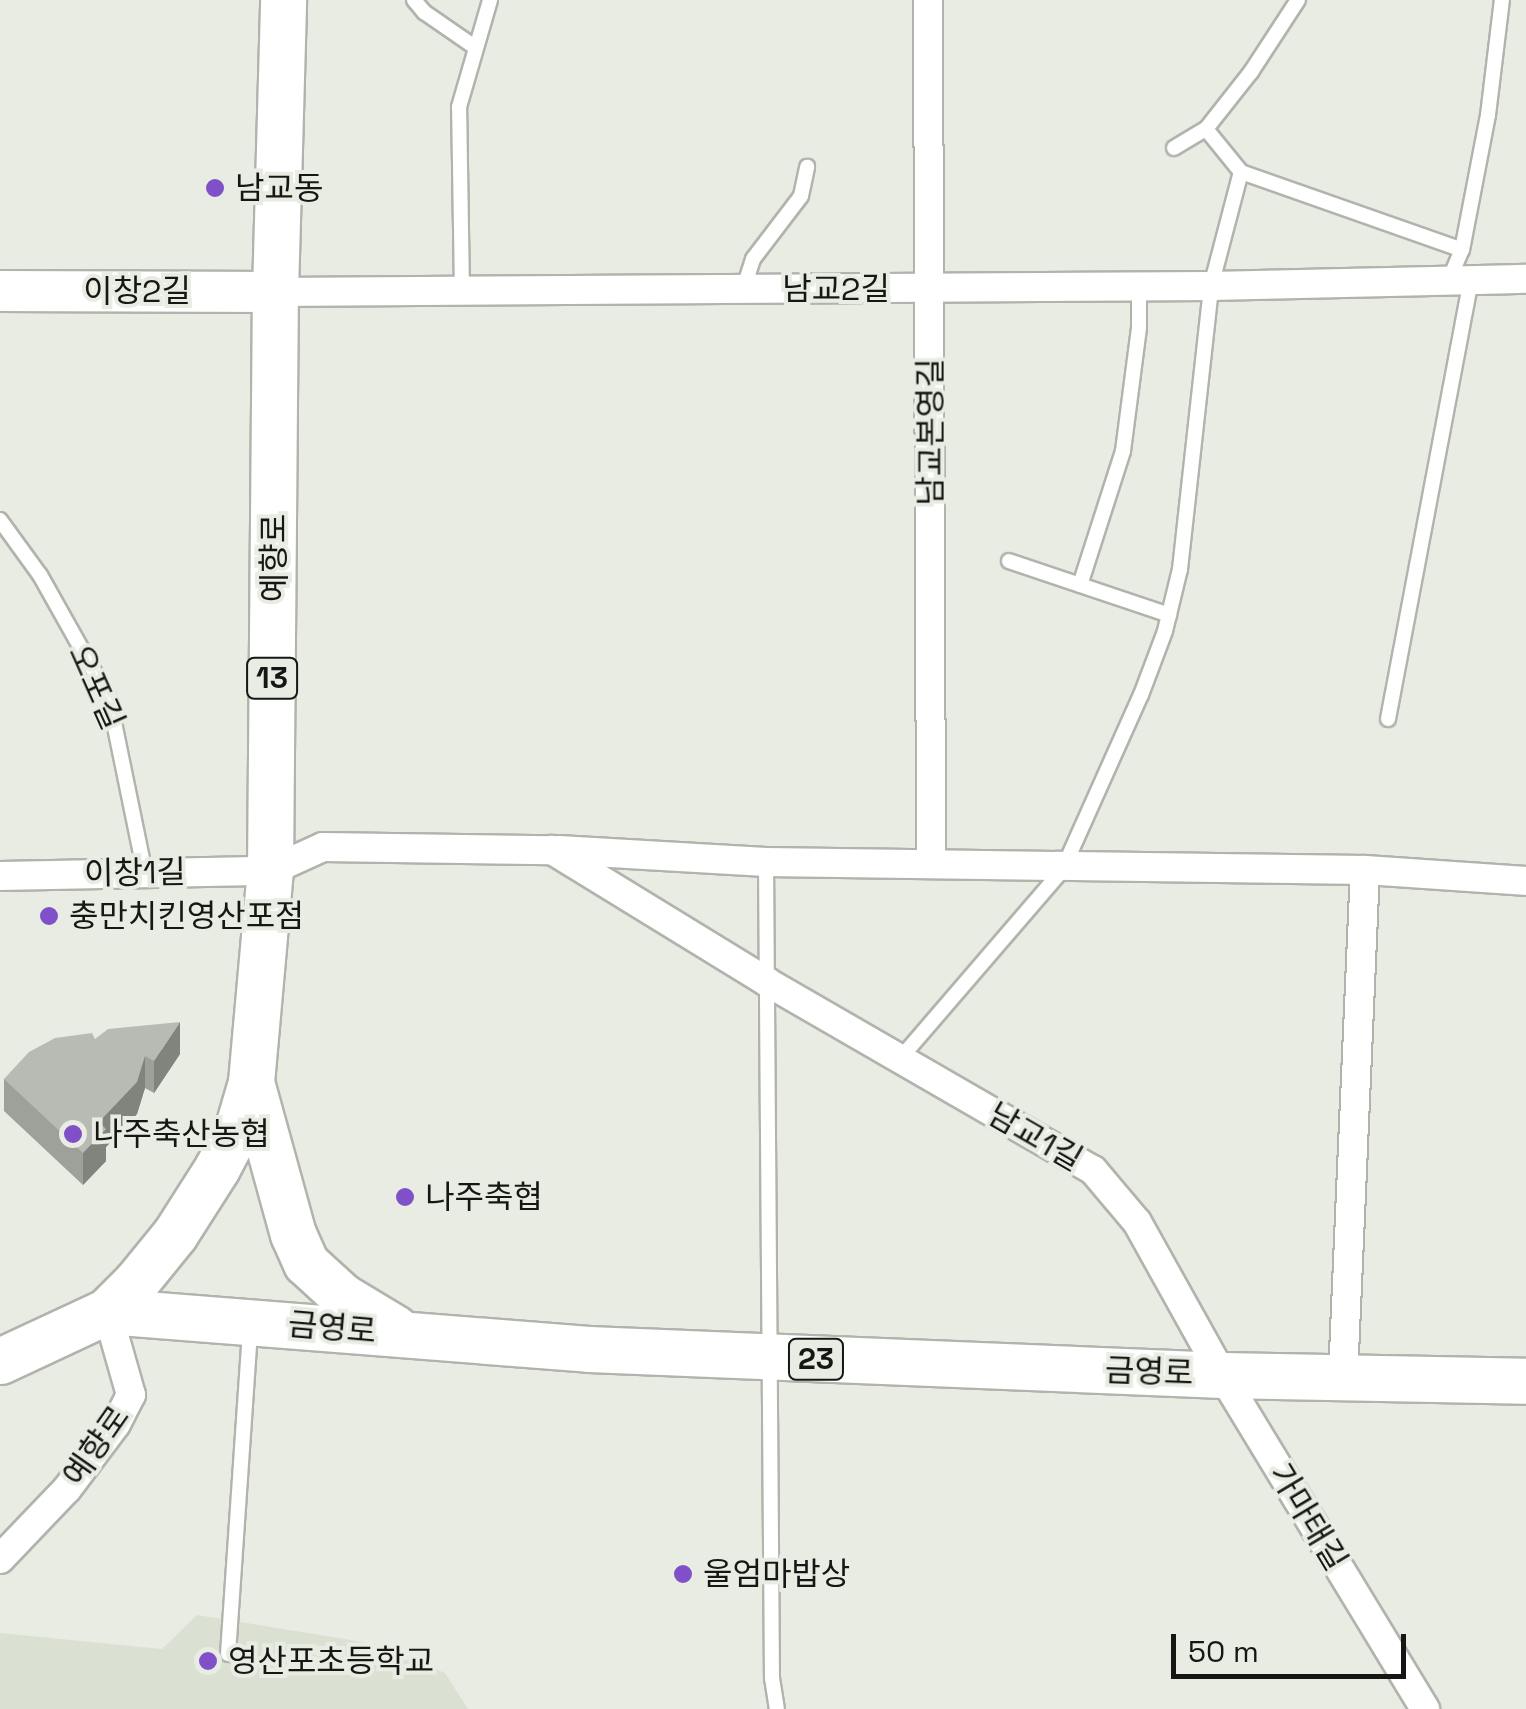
<!DOCTYPE html>
<html>
<head>
<meta charset="utf-8">
<style>
  body { margin:0 }
  #map { position:relative; width:1526px; height:1709px; overflow:hidden; background:#e8ece3; font-family:"Space Grotesk","Noto Sans KR",sans-serif }
  div>[style] { position:absolute }
  [style*='--x'] { left:calc(var(--x)*1px); top:calc(var(--y)*1px); width:calc(var(--w)*1px); rotate:calc(var(--a)*1deg) }
  .built>* { inset:0; background:#dbe1d2 }
  .roads { filter:drop-shadow(2px 0 #b1b4ac) drop-shadow(-2px 0 #b1b4ac) drop-shadow(0 2px #b1b4ac) drop-shadow(0 -2px #b1b4ac) }
  .lane>* { height:14px; margin:-7px; padding:0 7px; transform-origin:7px; border-radius:7px; background:#fff }
  .street>* { height:28px; margin:-14px; padding:0 14px; transform-origin:14px; border-radius:14px; background:#fff }
  .secondary>* { height:40px; margin:-20px; padding:0 20px; transform-origin:20px; border-radius:20px; background:#fff }
  .primary>* { height:45px; margin:-22.5px; padding:0 22.5px; transform-origin:22.5px; border-radius:22.5px; background:#fff }
  .wall>* { inset:0; background:#9ea19a }
  .shaded-wall>* { inset:0; background:#81837d }
  .building>* { inset:0; background:#b8bbb3 }
  .dots>* { width:28px; height:28px; translate:-50% -50%; box-sizing:border-box; border:5px solid #e8ece3; border-radius:50% }
  span { translate:-50% -50%; white-space:nowrap; text-align:center; line-height:1.15; -webkit-text-stroke:8px #e8ece3; paint-order:stroke }
  .shield-label span { padding:2px 8px; background:#e8ece3; border:2px solid; border-radius:8px; -webkit-text-stroke-width:0 }
  .shield-label { font-size:30px; color:#161714; font-weight:700 }
  .poi-label { font-size:32px; color:#161714 }
  .left { translate:0 -50%; text-align:left }
  .street-label { font-size:32px; color:#161714 }
  .scale { position:absolute; left:1171px; top:1634px; width:235px; height:45px; box-sizing:border-box; border:5px solid #161714; border-top:0; padding-left:12px; font-size:30px; line-height:35px; white-space:nowrap; color:#161714; -webkit-text-stroke:8px #e8ece3; paint-order:stroke }
</style>
</head>
<body>
<div id="map">
  <div class="built">
    <div style="clip-path:polygon(197px 1615px,375px 1644px,445px 1673px,468px 1709px,0 1709px,0 1633px,162px 1649px)"></div>
  </div>
  <div class="roads">
    <div class="lane">
      <div style="--x:414;--y:0;--w:16;--a:50"></div>
      <div style="--x:424;--y:12;--w:63;--a:34.7"></div>
      <div style="--x:1174;--y:148;--w:37;--a:-31"></div>
      <div style="--x:1241;--y:172;--w:234;--a:19.4"></div>
      <div style="--x:1449;--y:280;--w:33;--a:-67"></div>
      <div style="--x:1462;--y:250;--w:137;--a:-79.1"></div>
      <div style="--x:1488;--y:115;--w:116;--a:-83.1"></div>
      <div style="--x:743;--y:290;--w:33;--a:-72"></div>
      <div style="--x:753;--y:259;--w:79;--a:-52.7"></div>
      <div style="--x:801;--y:196;--w:30;--a:-78"></div>
      <div style="--x:462;--y:292;--w:185;--a:-90.9"></div>
      <div style="--x:459;--y:107;--w:111;--a:-73.8"></div>
      <div style="--x:0;--y:520;--w:68;--a:54"></div>
      <div style="--x:40;--y:575;--w:141;--a:60.7"></div>
      <div style="--x:109;--y:698;--w:179;--a:78.4"></div>
      <div style="--x:1009;--y:561;--w:169;--a:18.6"></div>
      <div style="--x:1080;--y:585;--w:141;--a:-72.2"></div>
      <div style="--x:1123;--y:451;--w:125;--a:-82.6"></div>
      <div style="--x:1139;--y:327;--w:41;--a:-90"></div>
      <div style="--x:1388;--y:719;--w:447;--a:-79.3"></div>
      <div style="--x:766;--y:862;--w:816;--a:89.58"></div>
      <div style="--x:772;--y:1678;--w:31;--a:81"></div>
      <div style="--x:899;--y:1060;--w:252;--a:-49.3"></div>
      <div style="--x:1063;--y:869;--w:191;--a:-65.9"></div>
      <div style="--x:1141;--y:695;--w:68;--a:-69.4"></div>
      <div style="--x:1165;--y:631;--w:64;--a:-76.4"></div>
      <div style="--x:1180;--y:569;--w:285;--a:-83.7"></div>
      <div style="--x:1211;--y:286;--w:118;--a:-75.3"></div>
      <div style="--x:1241;--y:172;--w:55;--a:-129.1"></div>
      <div style="--x:1206;--y:129;--w:73;--a:-51.7"></div>
      <div style="--x:1251;--y:72;--w:86;--a:-56.9"></div>
      <div style="--x:228;--y:1654;--w:325;--a:-86.1"></div>
    </div>
    <div class="street">
      <div style="--x:928;--y:0;--w:863;--a:89.8"></div>
      <div style="--x:275;--y:292;--w:936;--a:-0.37"></div>
      <div style="--x:1211;--y:286;--w:315;--a:-1.3"></div>
      <div style="--x:559;--y:850;--w:207;--a:3.3"></div>
      <div style="--x:766;--y:862;--w:599;--a:0.77"></div>
      <div style="--x:1365;--y:870;--w:161;--a:3.9"></div>
      <div style="--x:0;--y:876;--w:270;--a:-1.1"></div>
      <div style="--x:270;--y:871;--w:58;--a:-24.4"></div>
      <div style="--x:323;--y:847;--w:229;--a:0.8"></div>
      <div style="--x:552;--y:850;--w:252;--a:31.5"></div>
      <div style="--x:767;--y:982;--w:376;--a:30"></div>
      <div style="--x:1093;--y:1170;--w:68;--a:49.8"></div>
      <div style="--x:1137;--y:1222;--w:175;--a:60.9"></div>
      <div style="--x:1222;--y:1375;--w:391;--a:58.7"></div>
      <div style="--x:1343;--y:1377;--w:507;--a:-87.52"></div>
      <div style="--x:0;--y:1559;--w:97;--a:-46.3"></div>
      <div style="--x:67;--y:1489;--w:81;--a:-53"></div>
      <div style="--x:116;--y:1424;--w:33;--a:-63"></div>
      <div style="--x:131;--y:1395;--w:87;--a:-105.9"></div>
    </div>
    <div class="secondary">
      <div style="--x:0;--y:291;--w:275;--a:0.2"></div>
    </div>
    <div class="primary">
      <div style="--x:251;--y:1082;--w:158;--a:74.6"></div>
      <div style="--x:293;--y:1234;--w:32;--a:66"></div>
      <div style="--x:306;--y:1263;--w:49;--a:42.5"></div>
      <div style="--x:342;--y:1296;--w:62;--a:31.1"></div>
      <div style="--x:107;--y:1311;--w:483;--a:4.5"></div>
      <div style="--x:589;--y:1349;--w:634;--a:2.35"></div>
      <div style="--x:1222;--y:1375;--w:304;--a:1.1"></div>
      <div style="--x:0;--y:1361;--w:118;--a:-25"></div>
      <div style="--x:107;--y:1311;--w:41;--a:-45"></div>
      <div style="--x:136;--y:1282;--w:62;--a:-50.9"></div>
      <div style="--x:175;--y:1234;--w:78;--a:-57.5"></div>
      <div style="--x:217;--y:1168;--w:43;--a:-62.2"></div>
      <div style="--x:237;--y:1130;--w:50;--a:-73.7"></div>
      <div style="--x:251;--y:1082;--w:212;--a:-84.9"></div>
      <div style="--x:270;--y:871;--w:579;--a:-89.51"></div>
      <div style="--x:275;--y:292;--w:292;--a:-88.4"></div>
    </div>
  </div>
  <div class="wall">
    <div style="clip-path:polygon(95px 1039px,180px 1054px,154px 1093px,145px 1088px,137px 1114px,106px 1147px,106px 1161px,83px 1185px,4px 1111px,4px 1079px)"></div>
  </div>
  <div class="shaded-wall">
    <div style="clip-path:polygon(180px 1022px,180px 1054px,154px 1093px,154px 1061px)"></div>
    <div style="clip-path:polygon(145px 1056px,145px 1088px,137px 1114px,106px 1147px,106px 1161px,83px 1185px,83px 1153px,99px 1122px)"></div>
  </div>
  <div class="building">
    <div style="clip-path:polygon(180px 1022px,154px 1061px,145px 1056px,137px 1082px,99px 1122px,106px 1129px,83px 1153px,4px 1079px,29px 1052px,55px 1038px,92px 1033px,95px 1039px,108px 1029px)"></div>
  </div>
  <div class="dots">
    <div style="left:215px;top:188px;background:#8050c8"></div>
    <div style="left:49px;top:916px;background:#8050c8"></div>
    <div style="left:73px;top:1134px;background:#8050c8"></div>
    <div style="left:405px;top:1197px;background:#8050c8"></div>
    <div style="left:683px;top:1574px;background:#8050c8"></div>
    <div style="left:208px;top:1661px;background:#8050c8"></div>
  </div>
  <div class="shield-label">
    <span style="left:272px;top:678px">13</span>
    <span style="left:816px;top:1359px">23</span>
  </div>
  <div class="poi-label">
    <span class="left" style="left:235px;top:188px">남교동</span>
    <span class="left" style="left:69px;top:916px">충만치킨영산포점</span>
    <span class="left" style="left:93px;top:1134px">나주축산농협</span>
    <span class="left" style="left:425px;top:1197px">나주축협</span>
    <span class="left" style="left:703px;top:1574px">울엄마밥상</span>
    <span class="left" style="left:228px;top:1661px">영산포초등학교</span>
  </div>
  <div class="street-label">
    <span style="left:836px;top:289px">남교2길</span>
    <span style="left:137px;top:291px">이창2길</span>
    <span style="left:931px;top:432px;rotate:-90deg">남교본영길</span>
    <span style="left:274px;top:558px;rotate:-90deg">예향로</span>
    <span style="left:96px;top:687px;rotate:66deg">오포길</span>
    <span style="left:135px;top:873px;rotate:-1deg">이창1길</span>
    <span style="left:1035px;top:1137px;rotate:30deg">남교1길</span>
    <span style="left:332px;top:1328px;rotate:5deg">금영로</span>
    <span style="left:1149px;top:1372px;rotate:2deg">금영로</span>
    <span style="left:96px;top:1446px;rotate:-55deg">예향로</span>
    <span style="left:1308px;top:1517px;rotate:59deg">가마태길</span>
  </div>
  <div class="scale">50 m</div>
</div>
</body>
</html>
